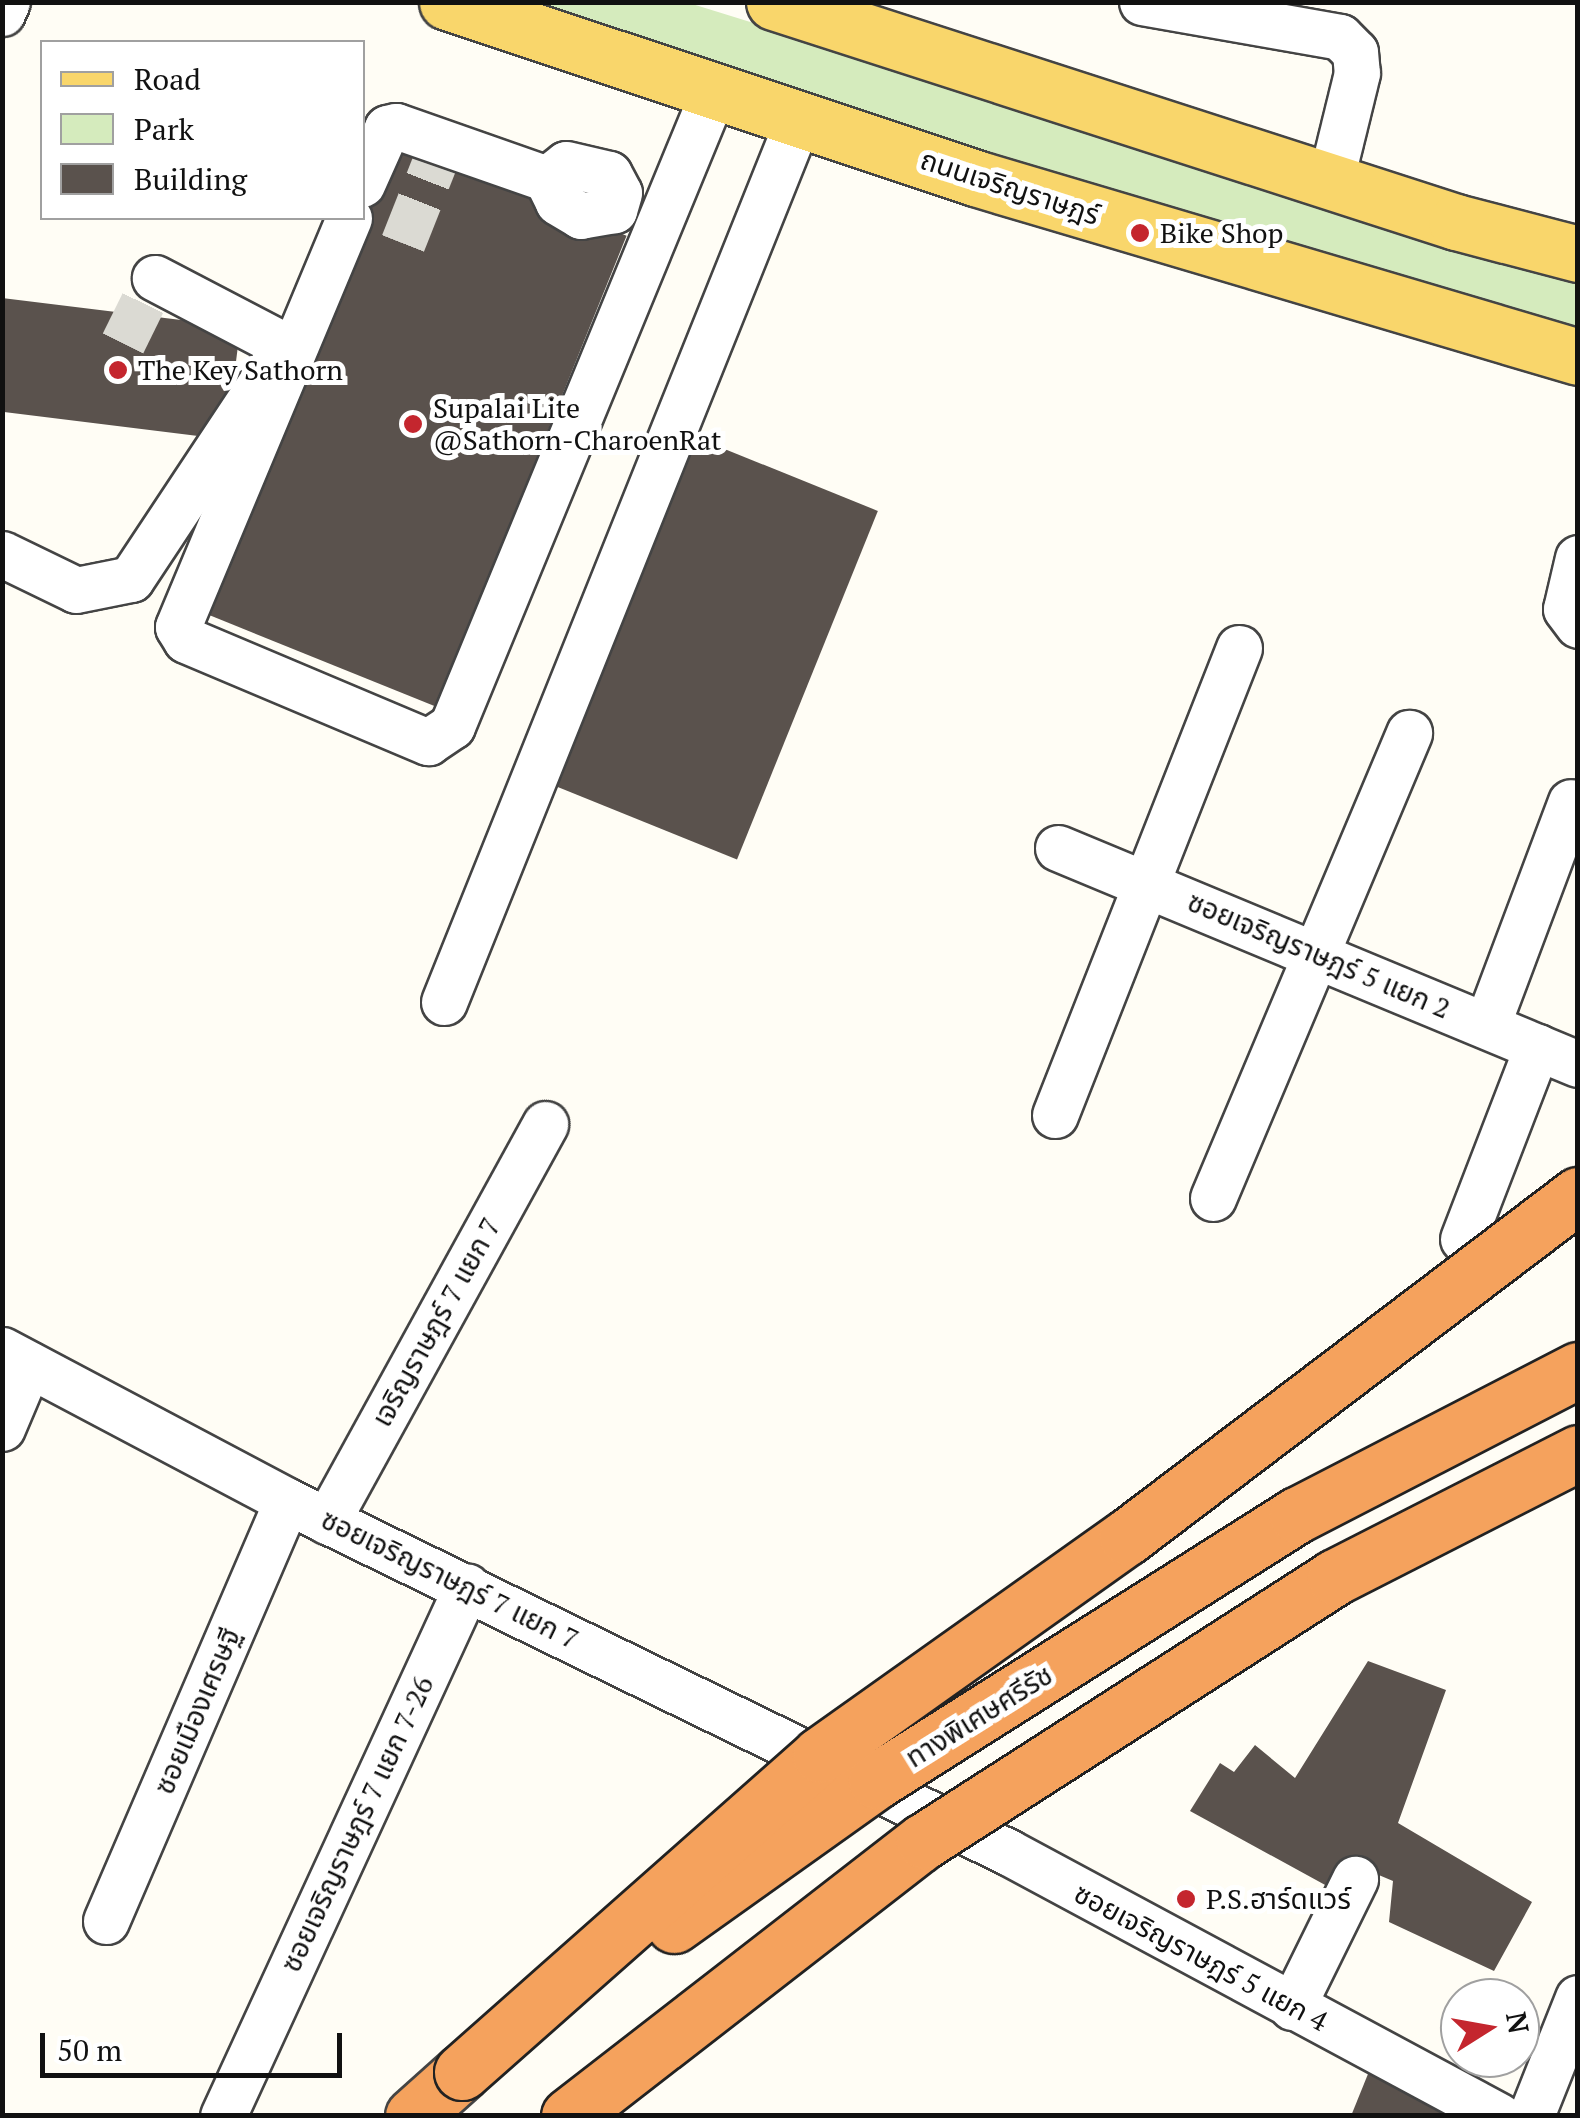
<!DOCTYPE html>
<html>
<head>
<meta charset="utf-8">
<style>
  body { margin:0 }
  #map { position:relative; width:1580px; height:2118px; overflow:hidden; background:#fffdf5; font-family:"PT Serif","Noto Sans Thai",serif }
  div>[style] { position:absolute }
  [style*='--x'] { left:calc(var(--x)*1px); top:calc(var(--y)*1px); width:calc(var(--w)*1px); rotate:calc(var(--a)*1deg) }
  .green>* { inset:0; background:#d5ebbd }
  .building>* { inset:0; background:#5a524d; transform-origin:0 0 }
  .minor-tunnel>* { height:45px; margin-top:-22.5px; transform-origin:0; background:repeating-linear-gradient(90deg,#dbdad3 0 45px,transparent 0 67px) }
  .roads { filter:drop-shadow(2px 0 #444) drop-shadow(-2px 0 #444) drop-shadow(0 2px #444) drop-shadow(0 -2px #444) }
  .minor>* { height:45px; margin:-22.5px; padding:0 22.5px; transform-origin:22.5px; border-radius:22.5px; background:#fff }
  .major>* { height:55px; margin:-27.5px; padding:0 27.5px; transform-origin:27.5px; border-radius:27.5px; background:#f9d66b }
  .highway>* { height:55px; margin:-27.5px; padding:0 27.5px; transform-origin:27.5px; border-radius:27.5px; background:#f5a25d }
  .bridges { filter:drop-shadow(2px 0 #222) drop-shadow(-2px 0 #222) drop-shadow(0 2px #222) drop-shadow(0 -2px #222) }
  .highway-bridge>* { height:55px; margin:-27.5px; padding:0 27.5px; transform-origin:27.5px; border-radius:27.5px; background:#f5a25d }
  .dots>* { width:28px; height:28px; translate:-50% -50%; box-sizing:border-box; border:5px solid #fff; border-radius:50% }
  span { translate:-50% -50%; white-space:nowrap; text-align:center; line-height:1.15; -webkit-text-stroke:10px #fff; paint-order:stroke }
  .street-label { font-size:28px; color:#111 }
  .poi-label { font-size:28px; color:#111 }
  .left { translate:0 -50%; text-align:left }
  .frame { position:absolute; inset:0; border:5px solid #111; pointer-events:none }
  .legend { position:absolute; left:40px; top:40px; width:325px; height:180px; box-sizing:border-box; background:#fff; border:2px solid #a0a0a0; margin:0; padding:12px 18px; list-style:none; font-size:30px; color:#111 }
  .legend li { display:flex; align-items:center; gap:20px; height:50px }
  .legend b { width:50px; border:2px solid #a0a0a0 }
  .north { position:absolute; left:1440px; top:1978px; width:100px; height:100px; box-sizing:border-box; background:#fff; border:2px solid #a0a0a0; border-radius:50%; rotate:79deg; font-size:28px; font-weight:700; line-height:40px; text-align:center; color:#111 }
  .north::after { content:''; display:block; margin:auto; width:35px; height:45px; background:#c4262e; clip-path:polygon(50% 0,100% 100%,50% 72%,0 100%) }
  .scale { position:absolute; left:40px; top:2033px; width:302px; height:45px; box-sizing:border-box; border:5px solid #111; border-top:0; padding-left:12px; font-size:30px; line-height:35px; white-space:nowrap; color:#111; -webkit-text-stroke:8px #fff; paint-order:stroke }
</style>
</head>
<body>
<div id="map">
  <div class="green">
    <div style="clip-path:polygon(526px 3px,689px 3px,1577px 278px,1577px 334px,1137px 204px)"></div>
  </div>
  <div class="building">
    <div style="left:392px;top:141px;width:253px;height:508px;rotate:22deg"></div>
    <div style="left:2px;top:298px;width:240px;height:113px;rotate:7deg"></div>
    <div style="left:685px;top:433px;width:208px;height:376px;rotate:22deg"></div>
    <div style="clip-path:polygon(1368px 1661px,1446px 1690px,1398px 1823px,1532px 1902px,1494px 1971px,1389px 1922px,1393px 1881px,1374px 1873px,1358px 1903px,1190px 1811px,1220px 1763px,1234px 1772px,1255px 1745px,1295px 1778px)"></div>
    <div style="clip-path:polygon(1370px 2069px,1444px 2111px,1441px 2116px,1351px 2116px)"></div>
  </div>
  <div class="minor-tunnel">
    <div style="--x:403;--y:243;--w:109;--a:-68.4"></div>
    <div style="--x:123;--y:343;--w:72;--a:-63.8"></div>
  </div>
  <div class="roads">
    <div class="minor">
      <div style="--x:1142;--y:2;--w:201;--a:10"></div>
      <div style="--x:1340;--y:37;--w:21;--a:45"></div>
      <div style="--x:1355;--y:52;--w:21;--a:85"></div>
      <div style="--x:1357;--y:73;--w:109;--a:103.8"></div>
      <div style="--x:2;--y:13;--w:12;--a:-66"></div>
      <div style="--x:566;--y:164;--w:44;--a:13.1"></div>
      <div style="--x:609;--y:174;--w:21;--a:62"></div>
      <div style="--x:619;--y:193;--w:18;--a:106"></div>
      <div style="--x:614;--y:210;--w:34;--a:170"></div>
      <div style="--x:581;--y:216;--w:27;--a:-149"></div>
      <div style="--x:558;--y:202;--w:25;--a:-116"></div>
      <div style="--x:547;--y:179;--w:24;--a:-38"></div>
      <div style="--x:362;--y:184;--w:61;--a:-65.9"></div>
      <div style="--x:387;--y:128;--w:9;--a:-13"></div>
      <div style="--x:396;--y:126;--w:160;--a:19.3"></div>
      <div style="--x:349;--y:218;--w:443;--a:112.7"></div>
      <div style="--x:178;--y:627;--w:15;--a:58"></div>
      <div style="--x:186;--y:640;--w:263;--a:22.9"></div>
      <div style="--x:428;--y:742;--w:29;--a:-34"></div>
      <div style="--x:452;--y:726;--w:690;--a:-67.6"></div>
      <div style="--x:2;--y:554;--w:82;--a:25.9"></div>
      <div style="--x:76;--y:590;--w:56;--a:-11.3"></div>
      <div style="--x:131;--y:579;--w:279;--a:-56.5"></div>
      <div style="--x:285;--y:346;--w:147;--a:-152.4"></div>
      <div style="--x:1578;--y:558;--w:52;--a:103.2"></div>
      <div style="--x:1566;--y:609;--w:20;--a:53"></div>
      <div style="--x:1058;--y:848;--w:563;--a:22.56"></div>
      <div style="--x:444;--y:1002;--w:953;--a:-68.12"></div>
      <div style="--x:1487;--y:1025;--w:238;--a:-69.4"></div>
      <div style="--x:1055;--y:1115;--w:502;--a:-68.5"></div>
      <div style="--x:1213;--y:1198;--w:505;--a:-67.14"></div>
      <div style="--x:1463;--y:1239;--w:206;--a:-68.9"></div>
      <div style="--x:2;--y:1350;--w:323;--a:27.9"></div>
      <div style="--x:287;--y:1501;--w:802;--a:25.96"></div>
      <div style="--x:1008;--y:1852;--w:557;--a:28.27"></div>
      <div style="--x:2;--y:1428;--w:69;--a:-67.1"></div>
      <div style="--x:327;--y:1521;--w:453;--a:-61.2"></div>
      <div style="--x:106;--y:1921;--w:457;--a:-66.7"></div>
      <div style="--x:1292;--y:2007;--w:143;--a:-63.8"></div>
      <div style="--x:223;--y:2116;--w:583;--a:-65.28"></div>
      <div style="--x:1531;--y:2116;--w:127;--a:-68.3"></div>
    </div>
    <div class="major">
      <div style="--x:447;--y:2;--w:557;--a:18.43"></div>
      <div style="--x:975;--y:178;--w:629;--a:16.53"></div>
      <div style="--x:774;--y:2;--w:717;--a:17.88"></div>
      <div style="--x:1456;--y:222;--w:126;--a:14.7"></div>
    </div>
    <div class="highway">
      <div style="--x:413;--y:2116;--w:66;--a:-41.9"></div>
    </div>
  </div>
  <div class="bridges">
    <div class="highway-bridge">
      <div style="--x:674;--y:1925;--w:248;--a:-35.5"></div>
      <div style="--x:876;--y:1781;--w:498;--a:-32.3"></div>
      <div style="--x:1297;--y:1515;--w:316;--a:-27.3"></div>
      <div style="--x:462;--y:2072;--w:478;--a:-41.5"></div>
      <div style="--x:820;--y:1755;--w:377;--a:-35.4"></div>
      <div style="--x:1127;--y:1537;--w:566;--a:-37.17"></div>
      <div style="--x:569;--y:2116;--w:449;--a:-37.8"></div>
      <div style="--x:924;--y:1841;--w:488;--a:-32.7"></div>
      <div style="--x:1335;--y:1577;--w:273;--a:-27"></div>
    </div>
  </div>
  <div class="dots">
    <div style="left:1140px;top:233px;background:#c4262e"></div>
    <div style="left:118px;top:370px;background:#c4262e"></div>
    <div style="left:413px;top:424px;background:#c4262e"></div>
    <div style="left:1186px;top:1899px;background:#c4262e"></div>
  </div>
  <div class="street-label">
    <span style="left:1010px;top:187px;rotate:18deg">ถนนเจริญราษฎร์</span>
    <span style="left:1319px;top:955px;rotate:23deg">ซอยเจริญราษฎร์ 5 แยก 2</span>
    <span style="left:436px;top:1322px;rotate:-61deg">เจริญราษฎร์ 7 แยก 7</span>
    <span style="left:450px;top:1579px;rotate:26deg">ซอยเจริญราษฎร์ 7 แยก 7</span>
    <span style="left:197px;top:1711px;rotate:-67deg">ซอยเมืองเศรษฐี</span>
    <span style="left:979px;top:1716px;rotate:-32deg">ทางพิเศษศรีรัช</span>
    <span style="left:357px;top:1824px;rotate:-65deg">ซอยเจริญราษฎร์ 7 แยก 7-26</span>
    <span style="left:1201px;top:1957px;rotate:28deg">ซอยเจริญราษฎร์ 5 แยก 4</span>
  </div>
  <div class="poi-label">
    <span class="left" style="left:1160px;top:233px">Bike Shop</span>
    <span class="left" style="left:138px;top:370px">The Key Sathorn</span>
    <span class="left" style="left:433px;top:424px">Supalai Lite<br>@Sathorn-CharoenRat</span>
    <span class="left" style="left:1206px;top:1899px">P.S.ฮาร์ดแวร์</span>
  </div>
  <div class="frame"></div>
  <ul class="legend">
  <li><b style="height:12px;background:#f9d66b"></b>Road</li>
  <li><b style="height:28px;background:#d5ebbd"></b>Park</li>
  <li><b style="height:28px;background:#5a524d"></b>Building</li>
  </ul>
  <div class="north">N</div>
  <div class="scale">50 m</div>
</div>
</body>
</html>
